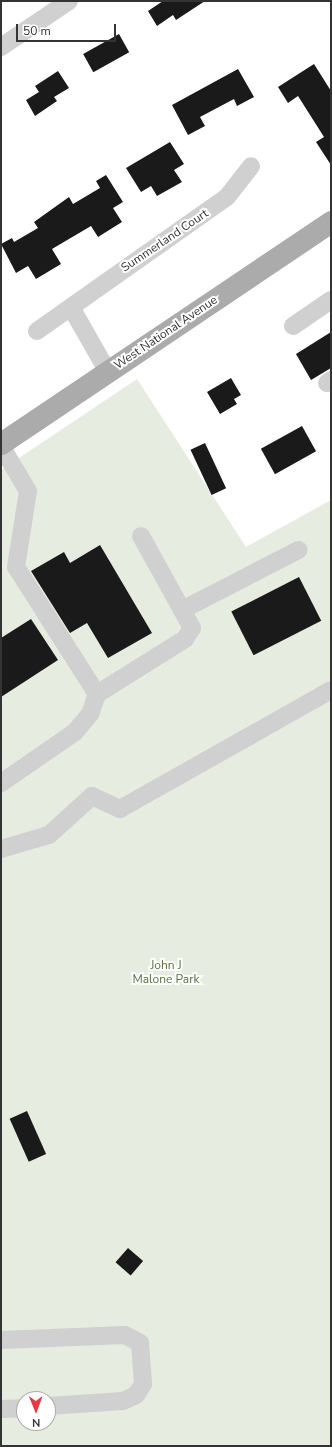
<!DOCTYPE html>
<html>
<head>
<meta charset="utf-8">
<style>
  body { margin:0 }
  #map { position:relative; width:332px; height:1447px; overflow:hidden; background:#fff; font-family:"Nunito Sans",sans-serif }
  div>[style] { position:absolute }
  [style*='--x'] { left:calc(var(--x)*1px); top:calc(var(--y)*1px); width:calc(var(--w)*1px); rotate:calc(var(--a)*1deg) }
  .green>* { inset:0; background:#e6ecdf }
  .building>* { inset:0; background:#1a1a1a; transform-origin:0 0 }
  .minor>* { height:18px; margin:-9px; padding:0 9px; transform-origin:9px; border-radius:9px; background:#d0d0d0 }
  .major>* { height:22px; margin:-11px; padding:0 11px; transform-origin:11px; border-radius:11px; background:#ababab }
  span { translate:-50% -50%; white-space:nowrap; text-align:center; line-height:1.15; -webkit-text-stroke:4px #fff; paint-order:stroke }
  .street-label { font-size:12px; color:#333 }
  .park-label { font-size:12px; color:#56703f }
  .frame { position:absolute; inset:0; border:2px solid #333; pointer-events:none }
  .north { position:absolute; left:16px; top:1391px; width:40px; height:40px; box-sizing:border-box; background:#fff; border:1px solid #adadad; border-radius:50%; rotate:179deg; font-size:11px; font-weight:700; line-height:16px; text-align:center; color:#333 }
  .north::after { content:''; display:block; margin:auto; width:14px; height:18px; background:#e63946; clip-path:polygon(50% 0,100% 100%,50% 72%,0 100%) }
  .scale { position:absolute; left:16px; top:24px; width:100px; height:18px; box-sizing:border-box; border:2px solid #333; border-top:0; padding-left:5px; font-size:12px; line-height:14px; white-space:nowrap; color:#333; -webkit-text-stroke:3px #fff; paint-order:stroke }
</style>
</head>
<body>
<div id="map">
  <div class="green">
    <div style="clip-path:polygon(evenodd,137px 379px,246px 547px,331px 500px,331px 1446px,1px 1446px,1px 470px,137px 379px,24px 1399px,48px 1399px,48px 1423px,24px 1423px,24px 1399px)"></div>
  </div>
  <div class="building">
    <div style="clip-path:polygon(163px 1px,205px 1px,176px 20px,173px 15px,157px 26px,148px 11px)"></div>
    <div style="left:119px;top:34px;width:21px;height:41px;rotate:61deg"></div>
    <div style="clip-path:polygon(314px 64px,331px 91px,331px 165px,316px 142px,324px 137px,298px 96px,288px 103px,278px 87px)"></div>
    <div style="clip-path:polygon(238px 69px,254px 97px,237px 106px,234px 99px,200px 117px,205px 126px,188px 135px,172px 105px)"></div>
    <div style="clip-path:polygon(58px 71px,69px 88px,54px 97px,57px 101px,35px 116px,26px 100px,39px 92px,35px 86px)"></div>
    <div style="clip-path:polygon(170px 142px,184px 164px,174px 170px,182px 182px,157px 196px,151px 186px,141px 192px,126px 168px)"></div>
    <div style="clip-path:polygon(106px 175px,123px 202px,113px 208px,122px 222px,98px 237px,91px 226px,52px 249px,61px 264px,36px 279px,28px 266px,16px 273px,1px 244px,12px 238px,14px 242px,38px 228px,34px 222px,69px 197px,73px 204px,100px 188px,96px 181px)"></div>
    <div style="clip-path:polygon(331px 332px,331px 368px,311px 380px,296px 354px)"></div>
    <div style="clip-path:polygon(231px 378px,241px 395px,234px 399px,237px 404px,220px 414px,207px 392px)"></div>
    <div style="left:302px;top:426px;width:29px;height:47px;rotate:61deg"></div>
    <div style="left:205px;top:443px;width:50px;height:16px;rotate:65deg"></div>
    <div style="clip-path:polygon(100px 545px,152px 633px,108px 658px,87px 623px,70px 633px,31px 571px,64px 552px,70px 563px)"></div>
    <div style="left:299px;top:577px;width:49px;height:76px;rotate:63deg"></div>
    <div style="clip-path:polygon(31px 619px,58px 660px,1px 697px,1px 638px)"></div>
    <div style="left:27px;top:1111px;width:47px;height:19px;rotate:66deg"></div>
    <div style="left:128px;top:1248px;width:20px;height:19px;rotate:41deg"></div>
  </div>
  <div class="minor">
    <div style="--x:1;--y:47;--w:82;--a:-34.1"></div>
    <div style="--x:72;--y:309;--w:73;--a:60.3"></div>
    <div style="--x:293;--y:326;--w:46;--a:-34.4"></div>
    <div style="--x:37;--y:331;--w:232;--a:-35.2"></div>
    <div style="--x:227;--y:197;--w:39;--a:-52"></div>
    <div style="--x:327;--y:383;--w:5;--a:-37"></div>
    <div style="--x:1;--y:446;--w:52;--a:59"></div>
    <div style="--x:28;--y:491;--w:77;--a:99"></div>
    <div style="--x:16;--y:567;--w:151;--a:57.5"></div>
    <div style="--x:97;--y:694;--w:21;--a:109"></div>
    <div style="--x:90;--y:714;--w:23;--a:130"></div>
    <div style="--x:75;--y:732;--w:90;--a:145.4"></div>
    <div style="--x:182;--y:610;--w:131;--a:-27.3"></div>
    <div style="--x:97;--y:694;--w:104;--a:-32"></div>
    <div style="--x:185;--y:639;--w:13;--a:-58"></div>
    <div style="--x:192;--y:628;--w:105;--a:-119"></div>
    <div style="--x:1;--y:849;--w:50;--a:-16.3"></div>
    <div style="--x:49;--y:835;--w:58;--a:-42.2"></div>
    <div style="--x:92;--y:796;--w:31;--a:25"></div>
    <div style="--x:120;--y:809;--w:242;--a:-29.4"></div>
    <div style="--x:1;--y:1340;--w:124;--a:-2.3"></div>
    <div style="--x:125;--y:1335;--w:17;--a:28"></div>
    <div style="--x:140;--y:1343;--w:41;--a:85.8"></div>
    <div style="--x:143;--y:1384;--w:13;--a:122"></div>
    <div style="--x:136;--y:1395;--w:14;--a:155"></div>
    <div style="--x:123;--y:1401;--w:75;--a:176.2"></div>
    <div style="--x:1;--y:1409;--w:23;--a:-2"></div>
  </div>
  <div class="major">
    <div style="--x:1;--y:444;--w:398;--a:-33.9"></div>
  </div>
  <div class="street-label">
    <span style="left:165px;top:241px;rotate:-34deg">Summerland Court</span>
    <span style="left:166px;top:333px;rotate:-34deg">West National Avenue</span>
  </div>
  <div class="park-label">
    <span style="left:166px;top:973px">John J<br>Malone Park</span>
  </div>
  <div class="frame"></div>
  <div class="north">N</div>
  <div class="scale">50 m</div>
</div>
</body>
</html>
